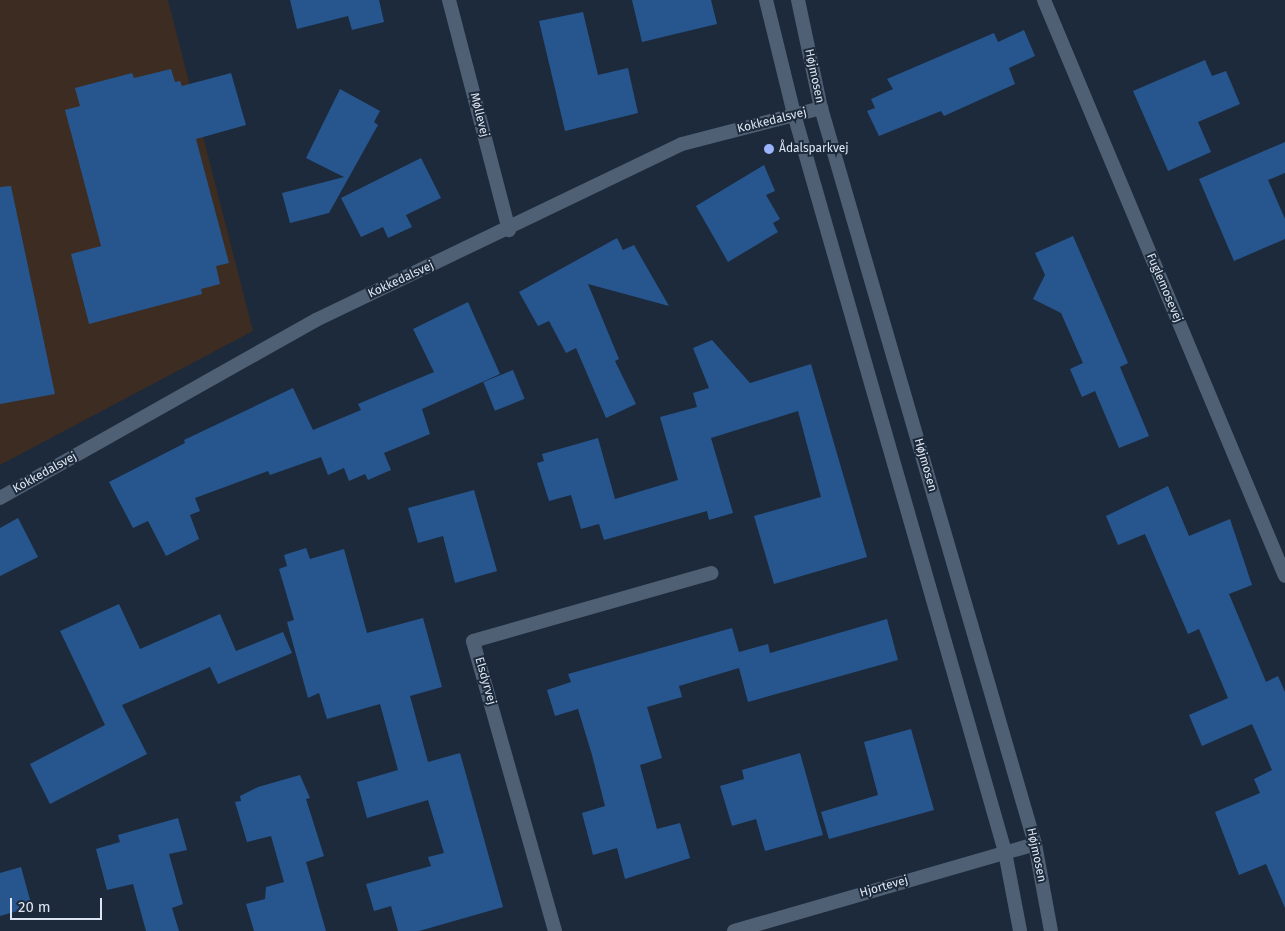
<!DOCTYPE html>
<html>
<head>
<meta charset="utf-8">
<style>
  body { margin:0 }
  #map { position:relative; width:1285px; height:931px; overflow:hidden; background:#1c2a3b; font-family:"Fira Sans",sans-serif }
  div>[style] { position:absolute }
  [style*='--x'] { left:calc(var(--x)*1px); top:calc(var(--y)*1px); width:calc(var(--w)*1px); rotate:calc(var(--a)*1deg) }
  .industrial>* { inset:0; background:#3c2c22 }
  .building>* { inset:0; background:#27568f; transform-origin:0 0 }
  .minor>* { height:14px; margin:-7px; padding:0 7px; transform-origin:7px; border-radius:7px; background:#506074 }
  .tertiary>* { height:14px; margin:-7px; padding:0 7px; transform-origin:7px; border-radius:7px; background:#506074 }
  .dots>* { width:14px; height:14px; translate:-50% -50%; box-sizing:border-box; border:2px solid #1c2a3b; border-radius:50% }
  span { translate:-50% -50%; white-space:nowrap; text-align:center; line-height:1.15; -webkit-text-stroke:4px #1c2a3b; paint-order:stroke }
  .street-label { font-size:12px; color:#dce5f1 }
  .poi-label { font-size:12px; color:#dce5f1 }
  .left { translate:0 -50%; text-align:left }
  .scale { position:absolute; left:10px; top:898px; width:92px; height:22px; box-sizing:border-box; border:2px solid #dce5f1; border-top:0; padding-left:6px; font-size:15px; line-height:18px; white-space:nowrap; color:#dce5f1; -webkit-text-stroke:4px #1c2a3b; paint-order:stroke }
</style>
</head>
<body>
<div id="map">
  <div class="industrial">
    <div style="clip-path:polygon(0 0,168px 0,253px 331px,0 465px)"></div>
  </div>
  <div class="building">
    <div style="clip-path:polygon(290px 0,379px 0,384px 22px,352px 30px,348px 16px,297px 29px)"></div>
    <div style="clip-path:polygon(632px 0,711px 0,717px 24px,642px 42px)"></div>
    <div style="clip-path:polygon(583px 12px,598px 75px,628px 68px,638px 113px,565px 131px,539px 21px)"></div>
    <div style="clip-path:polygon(1024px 30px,1035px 56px,1009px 68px,1015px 84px,944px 116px,941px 111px,879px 136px,867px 111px,875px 108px,871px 99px,893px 89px,887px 79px,994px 33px,998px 42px)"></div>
    <div style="clip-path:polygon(1205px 60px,1212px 76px,1226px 71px,1240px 104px,1198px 122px,1211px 152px,1168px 171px,1133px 91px)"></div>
    <div style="clip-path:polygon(171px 69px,175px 82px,180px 81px,182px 86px,231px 73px,246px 125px,196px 139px,229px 263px,216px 266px,220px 284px,201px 289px,202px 294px,89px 324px,71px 254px,101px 246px,65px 110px,80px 106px,75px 88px,132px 73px,134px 78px)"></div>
    <div style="clip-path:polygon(340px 89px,380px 111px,374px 122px,378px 125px,329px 213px,290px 223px,282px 193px,344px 177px,306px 158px)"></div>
    <div style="clip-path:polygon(1285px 142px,1285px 173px,1268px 180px,1285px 219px,1285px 239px,1234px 261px,1199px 179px)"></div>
    <div style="clip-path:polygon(421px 158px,441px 198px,406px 215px,412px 227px,388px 238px,383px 227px,361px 237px,341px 198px)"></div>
    <div style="clip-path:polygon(764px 165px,775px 191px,766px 195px,780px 219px,773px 223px,778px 232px,728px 262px,696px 206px)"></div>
    <div style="clip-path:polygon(11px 186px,55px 394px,0 404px,0 187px)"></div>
    <div style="clip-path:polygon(1073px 236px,1128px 363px,1120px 367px,1149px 436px,1119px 448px,1095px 391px,1082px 397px,1070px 369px,1083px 363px,1061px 313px,1033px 299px,1045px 275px,1035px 253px)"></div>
    <div style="clip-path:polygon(617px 238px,623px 250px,634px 245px,669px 306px,588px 284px,619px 359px,615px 361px,636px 404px,606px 418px,576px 348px,566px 353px,549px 321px,538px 326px,519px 292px)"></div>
    <div style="clip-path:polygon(468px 302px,500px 374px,422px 409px,430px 434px,384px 453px,391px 470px,368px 480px,365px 474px,349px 481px,344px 468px,328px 475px,321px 457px,270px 475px,268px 471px,195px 498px,200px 511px,190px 515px,199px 539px,166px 556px,148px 521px,133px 528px,109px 482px,185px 443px,184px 440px,293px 388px,313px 430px,361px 410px,358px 404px,434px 372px,413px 329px)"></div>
    <div style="clip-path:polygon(712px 340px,750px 383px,811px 364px,867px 557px,774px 584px,754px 516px,821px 497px,798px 411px,711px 438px,733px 513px,709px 520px,707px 511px,604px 540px,599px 524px,581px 529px,571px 495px,549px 501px,537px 463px,544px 461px,542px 454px,598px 438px,615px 499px,678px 480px,660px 417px,697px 407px,693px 393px,709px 388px,693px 348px)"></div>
    <div style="left:513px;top:370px;width:31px;height:32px;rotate:68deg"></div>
    <div style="clip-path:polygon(1168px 486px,1189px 536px,1230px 519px,1252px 585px,1229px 594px,1266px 682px,1278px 676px,1285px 692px,1285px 908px,1266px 864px,1239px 875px,1215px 812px,1260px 793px,1254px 779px,1272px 770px,1252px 724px,1202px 746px,1189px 715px,1228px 698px,1199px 629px,1188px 634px,1145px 534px,1118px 545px,1106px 516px)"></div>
    <div style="clip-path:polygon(474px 490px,497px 571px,455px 583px,443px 536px,418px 543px,408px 508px)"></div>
    <div style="clip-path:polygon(18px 518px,38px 557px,0 576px,0 528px)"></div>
    <div style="clip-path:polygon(306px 548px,310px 559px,344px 549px,367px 633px,423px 618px,442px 687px,410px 696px,428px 762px,460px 753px,503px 907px,419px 931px,398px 931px,391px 906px,374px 911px,366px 884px,431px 866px,428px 857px,444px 853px,428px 800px,367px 818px,357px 782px,398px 770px,380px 704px,327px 719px,319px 693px,308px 698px,287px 622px,294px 620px,279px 569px,287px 566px,284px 555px)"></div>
    <div style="clip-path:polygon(119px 604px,140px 649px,220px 614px,236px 651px,283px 632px,292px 653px,218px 684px,210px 667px,122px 705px,147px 754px,50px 804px,30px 764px,105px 725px,60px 631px)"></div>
    <div style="clip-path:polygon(887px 619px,898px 660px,748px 702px,739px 668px,679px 686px,682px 697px,647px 707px,662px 758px,640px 765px,657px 829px,680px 823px,690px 858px,625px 879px,617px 848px,593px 855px,582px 813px,605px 806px,592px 755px,578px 709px,555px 716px,547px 690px,571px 682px,568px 674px,732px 628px,739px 652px,768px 644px,770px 653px)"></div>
    <div style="clip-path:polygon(911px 729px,934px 810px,829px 839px,821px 812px,878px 795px,864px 742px)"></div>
    <div style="clip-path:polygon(800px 753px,823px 835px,765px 851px,756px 819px,732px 826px,720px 786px,744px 779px,742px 770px)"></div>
    <div style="clip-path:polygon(300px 775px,310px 798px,306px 799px,324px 856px,306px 862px,326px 931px,254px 931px,246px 904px,265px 899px,266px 887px,284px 882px,271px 836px,247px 842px,235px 802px,241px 801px,240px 796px,258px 787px)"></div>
    <div style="clip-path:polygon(178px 818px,187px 850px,169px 854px,183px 904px,172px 908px,179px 931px,146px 931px,133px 884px,107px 890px,96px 849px,120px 842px,118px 835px)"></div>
    <div style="clip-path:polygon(21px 867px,32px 907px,0 916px,0 873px)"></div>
  </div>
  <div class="minor">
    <div style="--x:449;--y:0;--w:238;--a:75.4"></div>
    <div style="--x:1044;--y:0;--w:624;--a:67.3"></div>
    <div style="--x:0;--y:498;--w:363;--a:-29.4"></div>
    <div style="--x:316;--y:320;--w:406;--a:-25.7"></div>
    <div style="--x:682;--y:144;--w:144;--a:-14.5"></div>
    <div style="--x:555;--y:931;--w:301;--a:-105.8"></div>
    <div style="--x:473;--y:641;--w:248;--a:-15.9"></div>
    <div style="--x:734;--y:931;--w:313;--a:-16.1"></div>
  </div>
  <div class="tertiary">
    <div style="--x:766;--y:0;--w:117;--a:76.2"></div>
    <div style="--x:794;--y:114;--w:768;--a:74.04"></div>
    <div style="--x:1005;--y:852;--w:80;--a:79.2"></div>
    <div style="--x:798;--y:0;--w:110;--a:78"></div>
    <div style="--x:821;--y:108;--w:766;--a:73.79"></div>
    <div style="--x:1035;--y:844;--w:88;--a:79.6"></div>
  </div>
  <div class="dots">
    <div style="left:769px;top:149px;background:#9cb4fd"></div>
  </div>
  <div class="street-label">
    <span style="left:814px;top:76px;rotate:78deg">Højmosen</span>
    <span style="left:479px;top:115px;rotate:76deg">Møllevej</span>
    <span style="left:772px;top:121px;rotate:-14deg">Kokkedalsvej</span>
    <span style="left:401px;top:280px;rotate:-25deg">Kokkedalsvej</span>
    <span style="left:1164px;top:288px;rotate:67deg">Fuglemosevej</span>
    <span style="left:925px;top:465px;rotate:74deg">Højmosen</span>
    <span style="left:45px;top:473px;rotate:-29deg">Kokkedalsvej</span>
    <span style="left:485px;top:681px;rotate:74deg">Elsdyrvej</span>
    <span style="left:1036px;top:855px;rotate:78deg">Højmosen</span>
    <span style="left:884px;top:887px;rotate:-16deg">Hjortevej</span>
  </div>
  <div class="poi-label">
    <span class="left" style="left:779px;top:149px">Ådalsparkvej</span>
  </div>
  <div class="scale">20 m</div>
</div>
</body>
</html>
